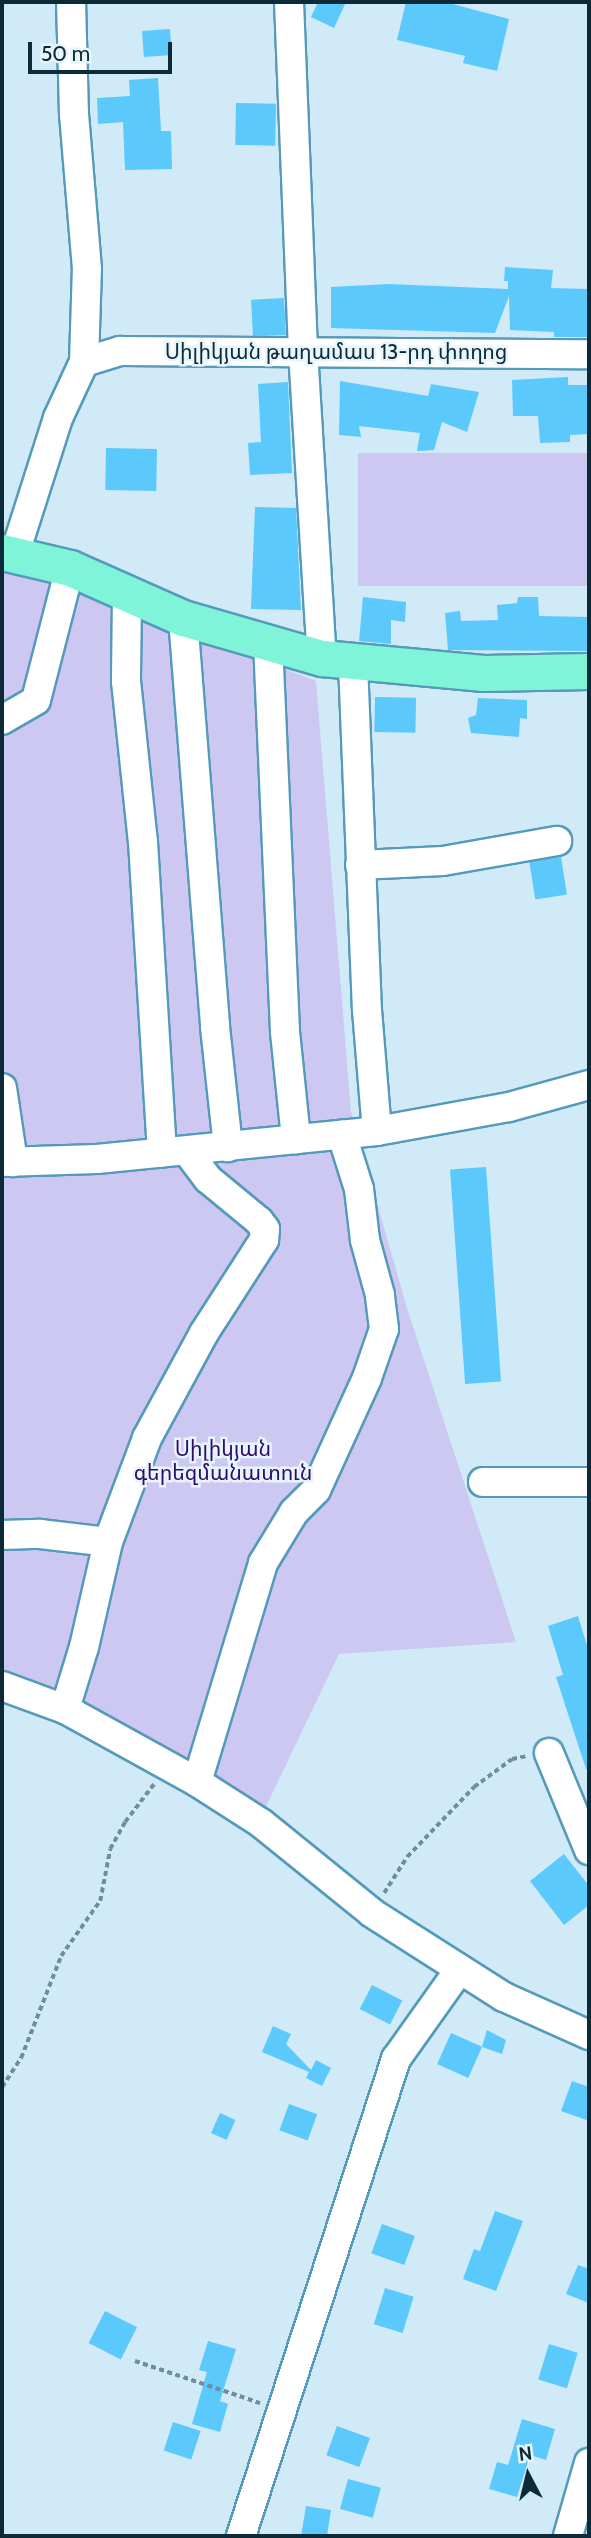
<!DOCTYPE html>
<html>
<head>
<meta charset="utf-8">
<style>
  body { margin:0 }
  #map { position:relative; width:591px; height:2538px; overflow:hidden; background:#d0eaf8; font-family:Cabin,"Noto Sans Armenian",sans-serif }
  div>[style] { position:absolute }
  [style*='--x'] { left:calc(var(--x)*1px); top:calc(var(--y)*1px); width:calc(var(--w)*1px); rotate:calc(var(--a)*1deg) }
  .green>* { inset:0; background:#cdc8f2; transform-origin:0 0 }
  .building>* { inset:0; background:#5bc9fb; transform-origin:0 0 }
  .path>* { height:3.5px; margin-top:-1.75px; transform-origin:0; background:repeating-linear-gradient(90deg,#718d9a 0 5px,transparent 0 8.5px) }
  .roads { filter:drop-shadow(2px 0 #559aba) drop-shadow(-2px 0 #559aba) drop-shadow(0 2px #559aba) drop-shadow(0 -2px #559aba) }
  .minor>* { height:28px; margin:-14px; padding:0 14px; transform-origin:14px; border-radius:14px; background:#fff }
  .major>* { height:35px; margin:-17.5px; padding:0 17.5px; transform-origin:17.5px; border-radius:17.5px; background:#80f4d8 }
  span { translate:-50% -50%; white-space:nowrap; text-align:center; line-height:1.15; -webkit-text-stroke:5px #e8f5fc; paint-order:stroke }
  .street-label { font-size:21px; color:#0c2a37 }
  .park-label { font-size:21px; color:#300c6c }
  .frame { position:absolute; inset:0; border:4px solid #0c2a37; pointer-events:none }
  .north { position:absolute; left:493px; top:2440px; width:70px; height:70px; -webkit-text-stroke:5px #e8f5fc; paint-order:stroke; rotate:353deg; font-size:19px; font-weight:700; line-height:28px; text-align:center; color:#0c2a37 }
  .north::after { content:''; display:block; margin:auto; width:24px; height:32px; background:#0c2a37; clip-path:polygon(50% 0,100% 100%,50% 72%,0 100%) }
  .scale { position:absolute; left:28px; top:42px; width:144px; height:32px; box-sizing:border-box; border:4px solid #0c2a37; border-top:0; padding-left:9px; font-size:21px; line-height:24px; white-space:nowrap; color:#0c2a37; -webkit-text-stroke:5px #e8f5fc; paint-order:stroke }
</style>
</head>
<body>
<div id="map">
  <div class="green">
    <div style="left:589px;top:453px;width:133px;height:231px;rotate:90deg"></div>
    <div style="clip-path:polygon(2px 561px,316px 681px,351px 1112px,407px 1308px,516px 1642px,339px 1654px,262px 1815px,2px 1685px)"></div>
  </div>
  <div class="building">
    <div style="clip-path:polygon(318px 2px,346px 2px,334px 28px,311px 17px)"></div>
    <div style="clip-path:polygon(406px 2px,445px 2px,509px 19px,497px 71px,463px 63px,465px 56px,397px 40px)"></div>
    <div style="left:170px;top:29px;width:26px;height:28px;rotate:86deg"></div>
    <div style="clip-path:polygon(158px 78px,161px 131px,171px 131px,172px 169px,125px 170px,123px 122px,98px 124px,97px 98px,130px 96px,129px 80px)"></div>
    <div style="left:236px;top:103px;width:40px;height:42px;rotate:1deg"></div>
    <div style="clip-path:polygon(505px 267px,553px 270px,551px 288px,589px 289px,589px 337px,554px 337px,554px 332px,510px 330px,509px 296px,495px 333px,331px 328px,331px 287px,389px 284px,508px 289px,508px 281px,504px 281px)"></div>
    <div style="left:284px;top:298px;width:37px;height:33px;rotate:87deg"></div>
    <div style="clip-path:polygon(568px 377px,568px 385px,589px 385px,589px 434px,570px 435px,570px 442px,540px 443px,538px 416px,513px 416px,512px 380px)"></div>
    <div style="clip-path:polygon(340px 381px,428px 396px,431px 384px,479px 392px,467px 432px,442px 422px,434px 450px,417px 451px,420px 433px,359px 426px,361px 437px,339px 435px)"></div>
    <div style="clip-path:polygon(288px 382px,292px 473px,250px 475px,248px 443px,261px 442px,258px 384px)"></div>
    <div style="left:106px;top:448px;width:51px;height:42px;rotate:1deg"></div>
    <div style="clip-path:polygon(255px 507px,296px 508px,301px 610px,251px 609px)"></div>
    <div style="clip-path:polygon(363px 597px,406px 602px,405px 622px,391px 620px,391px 644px,359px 641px)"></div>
    <div style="clip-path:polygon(518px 597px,538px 597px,539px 616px,589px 617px,589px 651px,448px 650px,445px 613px,460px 611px,461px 621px,498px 620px,497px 605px,517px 603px)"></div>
    <div style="left:375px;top:697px;width:41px;height:35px;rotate:1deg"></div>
    <div style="clip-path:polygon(478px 698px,527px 700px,527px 719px,520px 718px,519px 737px,471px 733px,468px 718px,476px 715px)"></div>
    <div style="left:561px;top:857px;width:38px;height:32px;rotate:81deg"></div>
    <div style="left:486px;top:1167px;width:215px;height:36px;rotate:86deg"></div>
    <div style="clip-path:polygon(578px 1616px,589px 1652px,589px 1769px,586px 1769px,556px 1677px,563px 1675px,548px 1626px)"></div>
    <div style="clip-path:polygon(564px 1854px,589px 1886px,589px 1905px,564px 1925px,530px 1881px)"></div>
    <div style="left:372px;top:1985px;width:34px;height:27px;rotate:27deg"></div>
    <div style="clip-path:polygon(273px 2026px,291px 2034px,286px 2044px,311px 2070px,316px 2060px,331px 2068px,322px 2086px,306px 2078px,309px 2072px,262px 2052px)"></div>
    <div style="clip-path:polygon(487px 2030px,506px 2040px,502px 2054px,482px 2047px)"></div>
    <div style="left:451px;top:2033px;width:34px;height:34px;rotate:24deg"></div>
    <div style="clip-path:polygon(572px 2081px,589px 2087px,589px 2121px,561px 2111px)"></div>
    <div style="left:289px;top:2104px;width:30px;height:28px;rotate:20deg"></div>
    <div style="left:220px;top:2113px;width:17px;height:22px;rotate:24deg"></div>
    <div style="clip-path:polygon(495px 2211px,523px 2221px,496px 2291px,463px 2279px,474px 2249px,480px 2251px)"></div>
    <div style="left:382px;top:2224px;width:35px;height:31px;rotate:20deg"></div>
    <div style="clip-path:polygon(578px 2265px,589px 2269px,589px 2303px,566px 2294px)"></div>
    <div style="left:385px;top:2288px;width:30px;height:38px;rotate:17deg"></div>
    <div style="left:105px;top:2311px;width:36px;height:36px;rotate:27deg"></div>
    <div style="clip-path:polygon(208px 2341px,236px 2349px,220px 2401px,228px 2404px,220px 2432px,192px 2424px,207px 2372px,199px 2370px)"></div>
    <div style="left:549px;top:2344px;width:30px;height:37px;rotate:17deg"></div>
    <div style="clip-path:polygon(522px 2419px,555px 2429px,546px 2460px,530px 2455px,517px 2497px,489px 2489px,497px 2462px,508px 2465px)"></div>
    <div style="left:173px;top:2422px;width:29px;height:30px;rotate:18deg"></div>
    <div style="left:337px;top:2426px;width:35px;height:31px;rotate:20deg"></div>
    <div style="left:348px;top:2479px;width:34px;height:31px;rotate:15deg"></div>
    <div style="clip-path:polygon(306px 2506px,331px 2510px,327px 2536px,301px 2536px)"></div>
  </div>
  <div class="path">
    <div style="--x:384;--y:1893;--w:43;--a:-57.4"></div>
    <div style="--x:407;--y:1857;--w:97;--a:-46.3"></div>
    <div style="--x:474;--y:1787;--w:47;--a:-36.4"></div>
    <div style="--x:512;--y:1759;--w:15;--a:-11"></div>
    <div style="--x:2;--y:2087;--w:35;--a:-57"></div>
    <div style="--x:21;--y:2058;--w:110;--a:-68.6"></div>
    <div style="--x:61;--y:1956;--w:67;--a:-54.7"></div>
    <div style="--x:100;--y:1901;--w:53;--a:-79.1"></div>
    <div style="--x:110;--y:1849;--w:31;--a:-61"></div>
    <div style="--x:125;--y:1822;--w:48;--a:-52.7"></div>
    <div style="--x:135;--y:2361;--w:132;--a:18.6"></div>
  </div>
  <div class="roads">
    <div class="minor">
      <div style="--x:289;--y:2;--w:349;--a:87.7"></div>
      <div style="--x:303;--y:351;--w:308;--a:86.5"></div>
      <div style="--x:84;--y:362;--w:38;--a:-17"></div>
      <div style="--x:120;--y:351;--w:469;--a:0.4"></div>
      <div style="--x:14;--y:556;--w:145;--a:-72.3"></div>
      <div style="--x:58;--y:418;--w:62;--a:-65.1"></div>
      <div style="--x:84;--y:362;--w:93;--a:-88.2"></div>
      <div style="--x:87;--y:269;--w:155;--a:-94.8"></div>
      <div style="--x:74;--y:115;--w:113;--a:-91.5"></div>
      <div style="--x:127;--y:596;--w:85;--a:90.7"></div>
      <div style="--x:126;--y:681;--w:162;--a:84"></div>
      <div style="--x:143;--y:842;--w:311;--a:86.5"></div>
      <div style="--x:183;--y:618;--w:410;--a:85.5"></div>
      <div style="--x:215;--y:1027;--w:121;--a:83.8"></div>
      <div style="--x:268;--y:642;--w:390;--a:87.5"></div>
      <div style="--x:285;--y:1032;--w:108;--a:84.1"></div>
      <div style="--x:353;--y:663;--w:347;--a:87.7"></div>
      <div style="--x:367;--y:1010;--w:121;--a:85.3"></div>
      <div style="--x:2;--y:720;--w:39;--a:-30"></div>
      <div style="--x:36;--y:700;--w:136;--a:-75.6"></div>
      <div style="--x:360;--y:865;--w:83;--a:-2.8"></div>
      <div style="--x:443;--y:861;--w:116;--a:-10"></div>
      <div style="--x:2;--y:1088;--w:75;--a:81.5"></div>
      <div style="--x:2;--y:1162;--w:95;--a:-1.8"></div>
      <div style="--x:97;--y:1159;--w:281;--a:-5.7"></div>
      <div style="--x:377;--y:1131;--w:134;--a:-10.3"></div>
      <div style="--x:509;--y:1107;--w:83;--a:-15.4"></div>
      <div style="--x:483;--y:1482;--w:106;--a:0"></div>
      <div style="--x:2;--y:1535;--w:38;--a:-2"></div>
      <div style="--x:40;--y:1534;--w:68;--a:6.7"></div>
      <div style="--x:2;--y:1686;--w:67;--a:20.1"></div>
      <div style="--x:65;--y:1709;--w:151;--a:28.9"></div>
      <div style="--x:197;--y:1782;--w:76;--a:32.6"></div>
      <div style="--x:261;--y:1823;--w:143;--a:39"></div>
      <div style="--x:372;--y:1913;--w:156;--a:32.5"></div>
      <div style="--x:504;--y:1997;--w:93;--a:24.1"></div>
      <div style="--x:65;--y:1709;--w:65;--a:-73"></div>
      <div style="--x:84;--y:1647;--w:108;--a:-77.1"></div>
      <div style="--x:108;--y:1542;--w:111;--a:-69.4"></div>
      <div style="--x:147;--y:1438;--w:119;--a:-61.5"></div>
      <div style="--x:204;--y:1333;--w:111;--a:-57.2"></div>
      <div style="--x:264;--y:1240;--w:11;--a:-85"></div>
      <div style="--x:265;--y:1229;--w:10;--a:-127"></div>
      <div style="--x:259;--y:1221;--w:66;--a:-140.5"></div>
      <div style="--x:208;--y:1179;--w:35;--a:-127"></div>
      <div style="--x:549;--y:1753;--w:105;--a:67.6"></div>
      <div style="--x:197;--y:1782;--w:229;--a:-73.2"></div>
      <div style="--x:263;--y:1563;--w:60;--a:-58.7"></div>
      <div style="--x:294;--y:1512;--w:31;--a:-45"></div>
      <div style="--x:316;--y:1490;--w:123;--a:-65.5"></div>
      <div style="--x:367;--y:1378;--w:52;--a:-70.9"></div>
      <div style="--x:384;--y:1329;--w:34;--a:-97"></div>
      <div style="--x:380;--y:1295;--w:57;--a:-105.3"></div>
      <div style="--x:365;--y:1240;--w:51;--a:-96.7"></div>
      <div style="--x:359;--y:1189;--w:57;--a:-107.5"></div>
      <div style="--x:241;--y:2536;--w:502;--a:-72"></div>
      <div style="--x:396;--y:2059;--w:110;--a:-54.6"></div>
      <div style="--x:568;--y:2536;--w:76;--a:-74"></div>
    </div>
    <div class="major">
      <div style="--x:2;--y:552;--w:70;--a:13.2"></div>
      <div style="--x:70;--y:568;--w:124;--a:23.9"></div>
      <div style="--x:183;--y:618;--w:145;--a:16.1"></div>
      <div style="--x:322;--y:658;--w:162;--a:5.3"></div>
      <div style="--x:483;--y:673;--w:106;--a:-1.1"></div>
    </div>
  </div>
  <div class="street-label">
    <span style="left:336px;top:352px">Սիլիկյան թաղամաս 13-րդ փողոց</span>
  </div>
  <div class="park-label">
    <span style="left:223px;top:1461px">Սիլիկյան<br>գերեզմանատուն</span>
  </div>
  <div class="frame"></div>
  <div class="north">N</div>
  <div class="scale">50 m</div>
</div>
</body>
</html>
